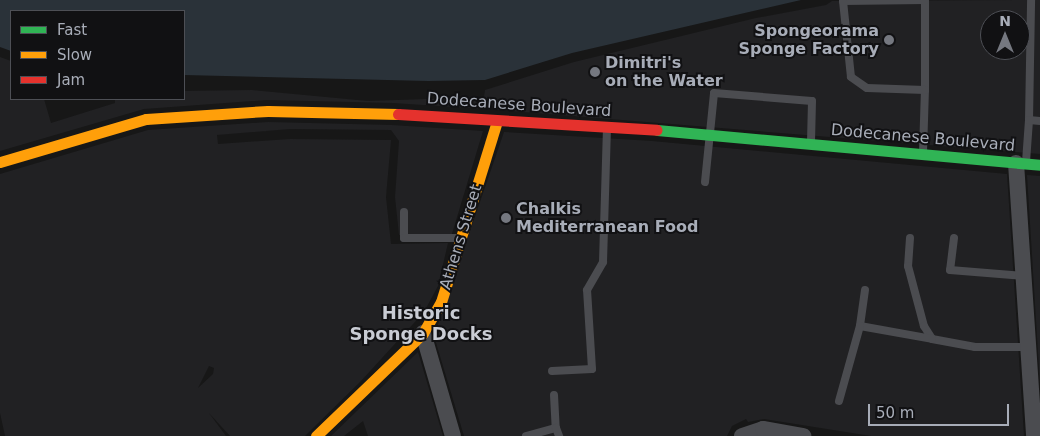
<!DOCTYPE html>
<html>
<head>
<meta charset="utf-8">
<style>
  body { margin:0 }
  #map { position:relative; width:1040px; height:436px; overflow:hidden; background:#171717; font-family:"DejaVu Sans",sans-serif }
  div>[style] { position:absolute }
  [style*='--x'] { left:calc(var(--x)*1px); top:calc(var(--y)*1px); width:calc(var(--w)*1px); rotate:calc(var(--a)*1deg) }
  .built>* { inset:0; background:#212123 }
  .water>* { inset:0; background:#2a3239 }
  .lane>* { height:8px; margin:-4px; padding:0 4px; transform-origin:4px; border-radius:4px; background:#4b4c50 }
  .street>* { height:16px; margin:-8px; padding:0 8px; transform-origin:8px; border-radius:8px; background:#4b4c50 }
  .fast>* { height:11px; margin:-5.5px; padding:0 5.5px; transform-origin:5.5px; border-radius:5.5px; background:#30b455 }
  .slow>* { height:11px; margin:-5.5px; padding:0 5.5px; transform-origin:5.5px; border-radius:5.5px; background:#ff9f0a }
  .jam>* { height:11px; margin:-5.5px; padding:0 5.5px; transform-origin:5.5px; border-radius:5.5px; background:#e5322d }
  .dots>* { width:14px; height:14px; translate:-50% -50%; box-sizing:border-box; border:2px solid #111113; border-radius:50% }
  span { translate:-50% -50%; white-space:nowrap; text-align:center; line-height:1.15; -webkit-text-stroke:4px #111113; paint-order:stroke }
  .poi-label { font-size:16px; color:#a8adb8; font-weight:700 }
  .right { translate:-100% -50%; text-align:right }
  .left { translate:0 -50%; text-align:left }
  .street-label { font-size:16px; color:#a8adb8 }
  .neighbourhood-label { font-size:18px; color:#c9ccd4; font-weight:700 }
  .legend { position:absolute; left:10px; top:10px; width:175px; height:90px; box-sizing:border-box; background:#111113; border:1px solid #4d4f55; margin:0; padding:6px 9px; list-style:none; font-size:15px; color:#a8adb8 }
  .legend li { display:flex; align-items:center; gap:10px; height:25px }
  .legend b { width:25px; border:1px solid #4d4f55 }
  .north { position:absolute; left:980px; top:10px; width:50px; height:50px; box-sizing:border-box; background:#111113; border:1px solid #4d4f55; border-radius:50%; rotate:0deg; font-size:14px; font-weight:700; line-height:20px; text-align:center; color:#a8adb8 }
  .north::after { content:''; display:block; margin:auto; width:18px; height:22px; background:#757880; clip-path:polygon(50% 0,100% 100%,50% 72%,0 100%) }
  .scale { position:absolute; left:868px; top:404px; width:141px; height:22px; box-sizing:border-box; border:2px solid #a8adb8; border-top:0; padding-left:6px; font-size:15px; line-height:18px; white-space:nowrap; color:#a8adb8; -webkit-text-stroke:4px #111113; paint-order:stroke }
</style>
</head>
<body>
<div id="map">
  <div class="built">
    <div style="clip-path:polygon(evenodd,1040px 0,1040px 154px,499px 110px,393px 103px,267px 100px,144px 109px,0 151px,0 57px,11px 61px,11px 99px,44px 99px,51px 123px,115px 103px,115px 99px,184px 99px,184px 91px,252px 90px,368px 101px,484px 97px,485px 90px,574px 62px,756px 18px,826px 5px,832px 1px,1040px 0,990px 20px,1020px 20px,1020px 50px,990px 50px,990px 20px)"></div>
    <div style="clip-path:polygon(evenodd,268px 122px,392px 125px,483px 131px,451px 237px,448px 234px,399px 235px,395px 197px,399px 141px,391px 130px,290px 129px,217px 135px,218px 144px,290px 139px,391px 140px,386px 197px,391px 244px,448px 243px,438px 286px,424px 312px,361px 381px,305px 436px,230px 436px,209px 413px,226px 436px,5px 436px,0 413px,0 174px,148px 130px,268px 122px,209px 366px,214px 368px,213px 374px,198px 388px,209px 366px)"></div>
    <div style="clip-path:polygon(504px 132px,652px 141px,1007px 174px,1024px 436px,871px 436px,764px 419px,748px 422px,746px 419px,732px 426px,727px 436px,464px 436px,434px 336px)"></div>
    <div style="clip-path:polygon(1027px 175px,1040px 176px,1040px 384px)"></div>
    <div style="clip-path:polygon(418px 352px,443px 436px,368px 436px,363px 421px,344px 436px,331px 436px)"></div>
  </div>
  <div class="water">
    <div style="clip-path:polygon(0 0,801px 0,572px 53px,485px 80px,428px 81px,184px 75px,184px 11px,11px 11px,11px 51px,0 47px)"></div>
  </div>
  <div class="lane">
    <div style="--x:1029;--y:120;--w:120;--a:-89"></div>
    <div style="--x:923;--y:152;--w:62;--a:-88.2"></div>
    <div style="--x:925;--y:90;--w:90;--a:-90"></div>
    <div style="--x:925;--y:0;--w:82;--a:179.3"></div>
    <div style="--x:843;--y:1;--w:76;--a:84"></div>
    <div style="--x:851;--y:77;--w:19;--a:35"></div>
    <div style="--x:867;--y:88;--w:58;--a:2"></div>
    <div style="--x:1026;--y:162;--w:42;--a:-85.9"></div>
    <div style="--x:1029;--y:120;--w:11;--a:5"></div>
    <div style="--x:705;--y:182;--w:89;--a:-84.2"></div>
    <div style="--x:714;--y:93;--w:98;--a:4.7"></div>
    <div style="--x:812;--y:101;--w:42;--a:91.4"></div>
    <div style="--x:404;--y:212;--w:26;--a:90"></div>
    <div style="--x:404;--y:238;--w:55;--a:0"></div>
    <div style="--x:910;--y:238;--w:28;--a:94"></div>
    <div style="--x:908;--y:266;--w:62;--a:75.1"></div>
    <div style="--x:924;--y:326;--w:15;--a:58"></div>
    <div style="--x:932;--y:339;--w:44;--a:10.5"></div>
    <div style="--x:975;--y:347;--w:53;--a:0"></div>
    <div style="--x:954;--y:238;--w:32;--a:97"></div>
    <div style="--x:950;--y:270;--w:74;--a:4.6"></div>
    <div style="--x:865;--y:290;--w:36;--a:98"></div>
    <div style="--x:860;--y:326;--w:73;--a:10.2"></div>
    <div style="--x:552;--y:371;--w:40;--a:-2.9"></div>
    <div style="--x:592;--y:369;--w:79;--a:-93.6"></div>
    <div style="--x:587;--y:290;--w:32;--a:-60"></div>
    <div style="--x:603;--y:262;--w:133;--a:-88.3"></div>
    <div style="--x:554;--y:395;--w:33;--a:87"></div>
    <div style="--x:839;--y:401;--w:78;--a:-74.4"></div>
    <div style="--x:526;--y:436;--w:31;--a:-15"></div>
    <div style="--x:556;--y:428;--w:9;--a:69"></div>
  </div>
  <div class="street">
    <div style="--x:1016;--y:163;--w:274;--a:86.2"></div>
    <div style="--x:423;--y:333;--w:107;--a:73.8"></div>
    <div style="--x:742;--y:436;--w:22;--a:-18"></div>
    <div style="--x:763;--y:429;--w:41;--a:9.9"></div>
  </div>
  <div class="fast">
    <div style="--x:657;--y:130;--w:385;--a:5.2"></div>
  </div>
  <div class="slow">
    <div style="--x:0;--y:162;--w:152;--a:-16.4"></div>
    <div style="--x:146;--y:119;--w:122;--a:-3.8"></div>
    <div style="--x:268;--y:111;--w:130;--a:1.3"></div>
    <div style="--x:316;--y:436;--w:149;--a:-43.9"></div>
    <div style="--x:423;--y:333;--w:36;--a:-60"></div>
    <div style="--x:441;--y:302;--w:189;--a:-72.8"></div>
  </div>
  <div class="jam">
    <div style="--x:398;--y:114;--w:259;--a:3.5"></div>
  </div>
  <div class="dots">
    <div style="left:889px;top:40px;background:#757880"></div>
    <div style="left:595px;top:72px;background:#757880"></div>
    <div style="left:506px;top:218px;background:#757880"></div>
  </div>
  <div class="poi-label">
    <span class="right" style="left:879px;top:40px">Spongeorama<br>Sponge Factory</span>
    <span class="left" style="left:605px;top:72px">Dimitri's<br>on the Water</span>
    <span class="left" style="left:516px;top:218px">Chalkis<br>Mediterranean Food</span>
  </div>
  <div class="street-label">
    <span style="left:519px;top:105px;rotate:4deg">Dodecanese Boulevard</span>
    <span style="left:923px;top:138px;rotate:5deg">Dodecanese Boulevard</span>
    <span style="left:461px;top:237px;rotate:-73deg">Athens Street</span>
  </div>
  <div class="neighbourhood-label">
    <span style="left:421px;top:324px">Historic<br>Sponge Docks</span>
  </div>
  <ul class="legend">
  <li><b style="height:6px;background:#30b455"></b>Fast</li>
  <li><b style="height:6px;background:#ff9f0a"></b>Slow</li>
  <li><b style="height:6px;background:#e5322d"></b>Jam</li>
  </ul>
  <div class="north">N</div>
  <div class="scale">50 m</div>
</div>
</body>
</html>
